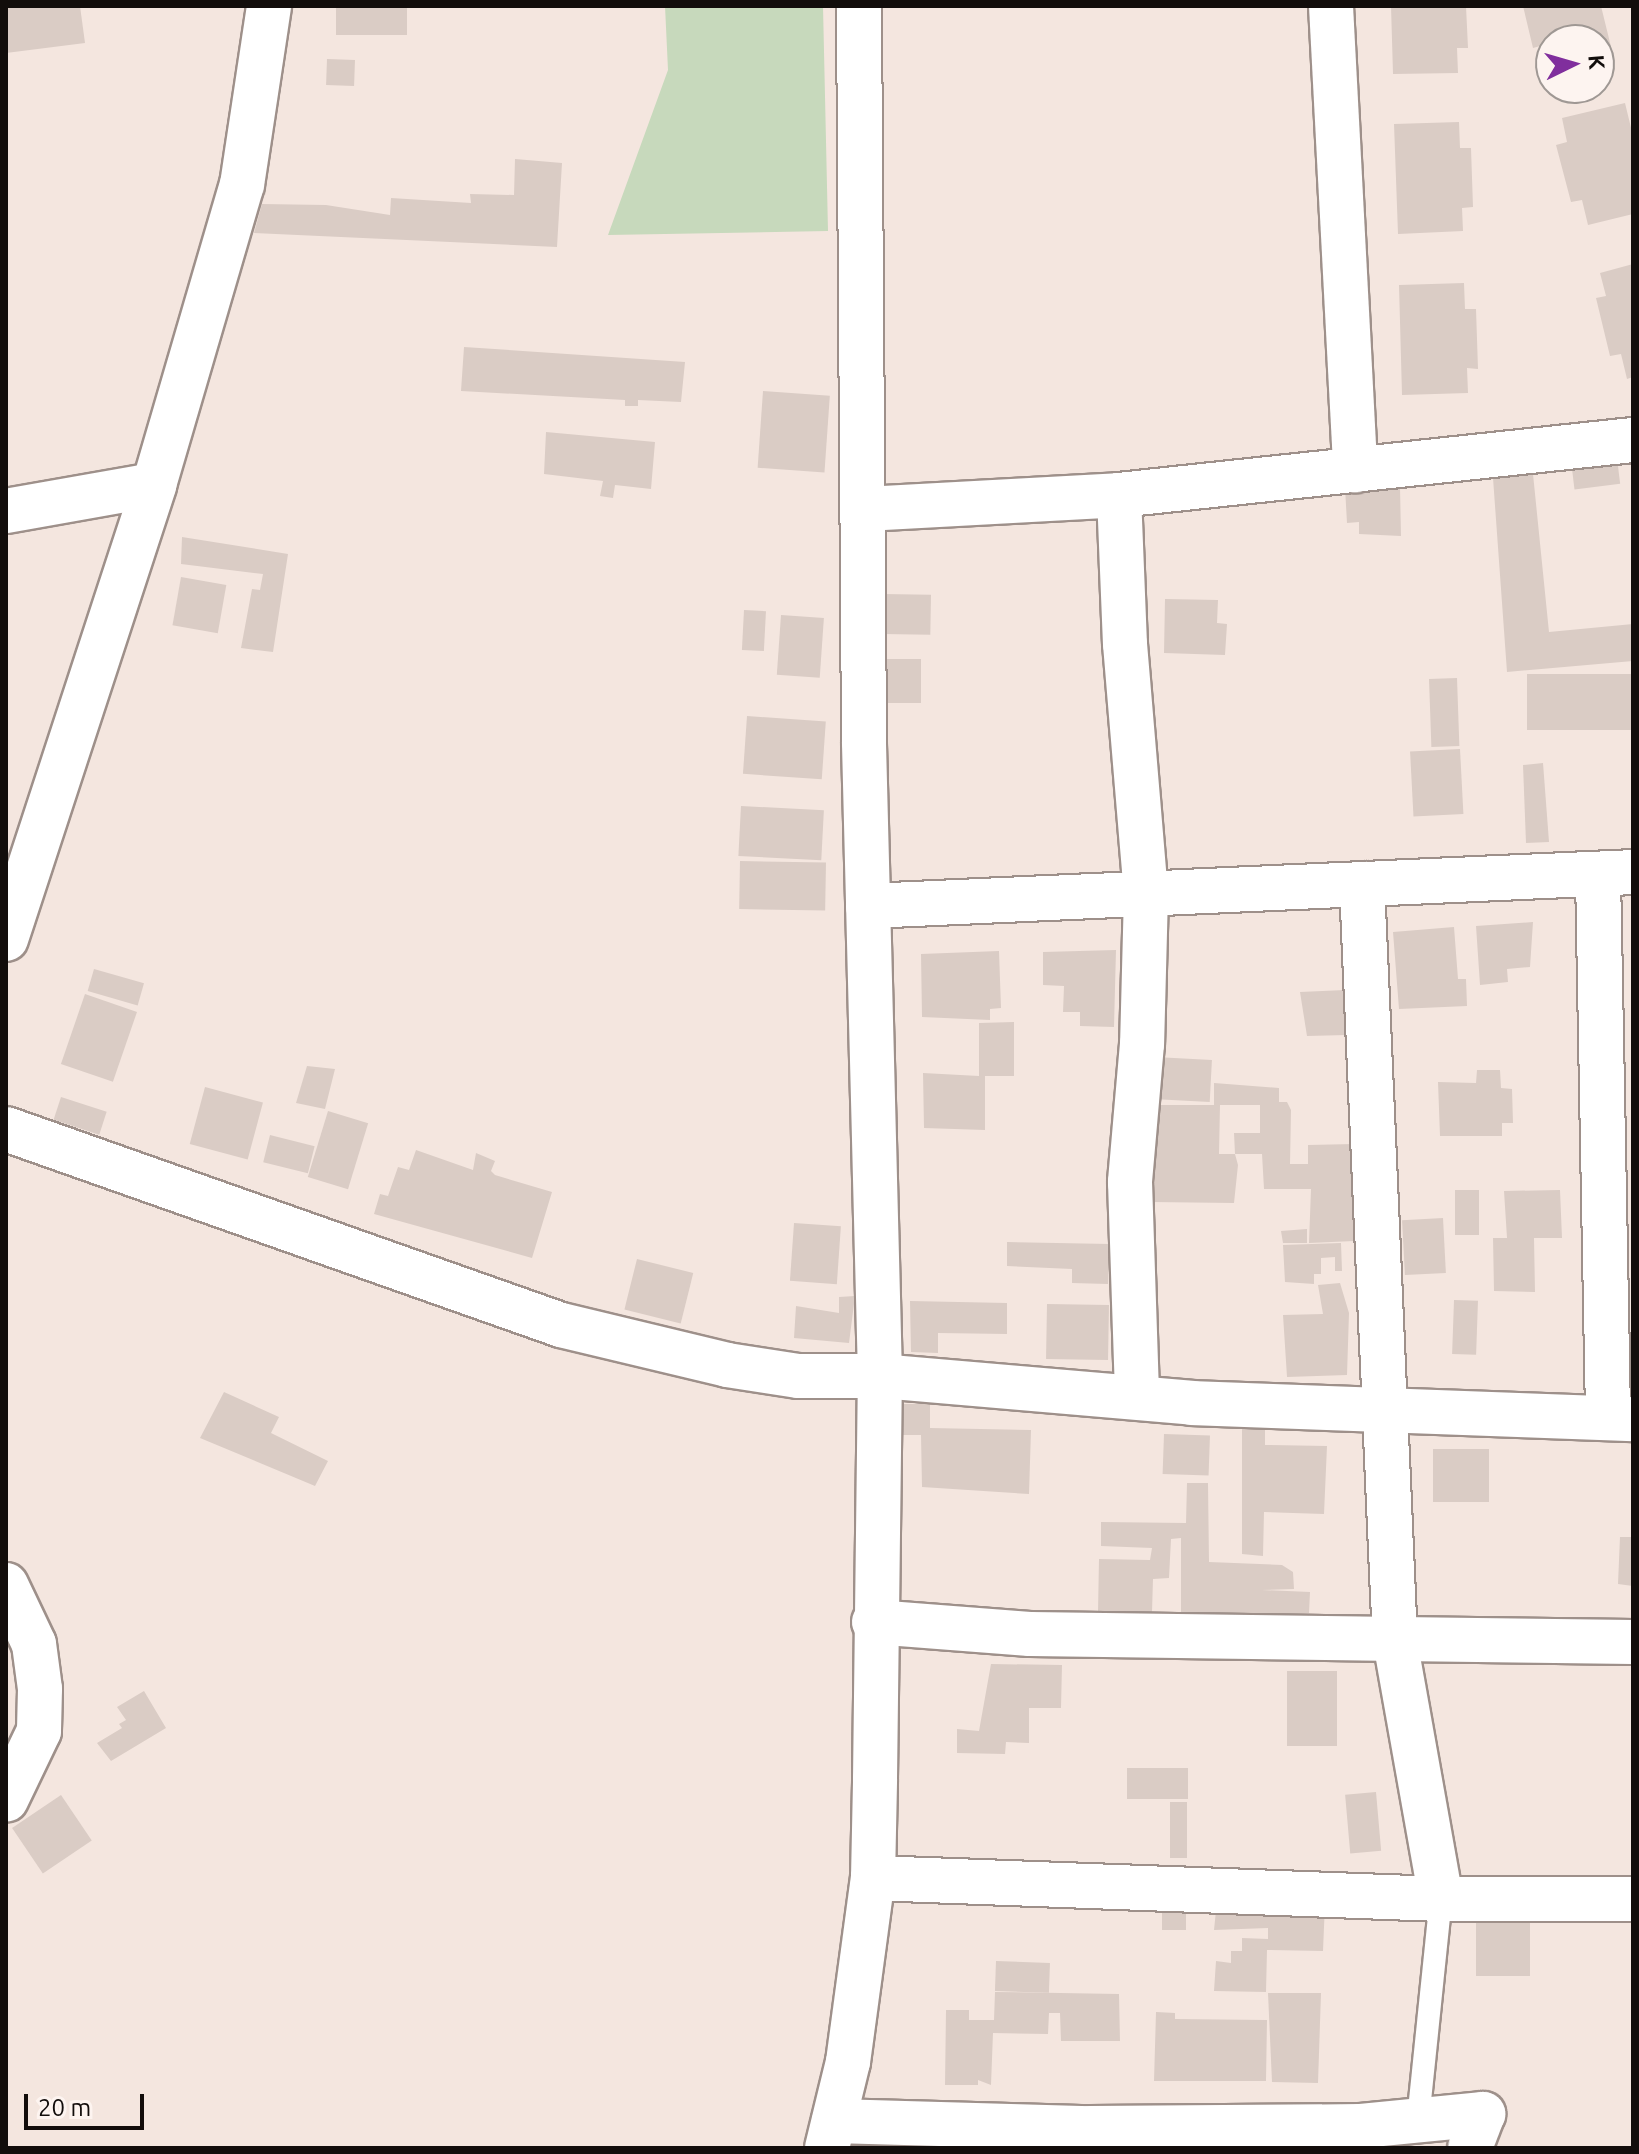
<!DOCTYPE html>
<html>
<head>
<meta charset="utf-8">
<style>
  body { margin:0 }
  #map { position:relative; width:1639px; height:2154px; overflow:hidden; background:#f4e6df; font-family:Ubuntu,sans-serif }
  div>[style] { position:absolute }
  [style*='--x'] { left:calc(var(--x)*1px); top:calc(var(--y)*1px); width:calc(var(--w)*1px); rotate:calc(var(--a)*1deg) }
  .green>* { inset:0; background:#c7d9bc }
  .building>* { inset:0; background:#daccc5; transform-origin:0 0 }
  .roads { filter:drop-shadow(2px 0 #9e908a) drop-shadow(-2px 0 #9e908a) drop-shadow(0 2px #9e908a) drop-shadow(0 -2px #9e908a) }
  .service>* { height:22px; margin:-11px; padding:0 11px; transform-origin:11px; border-radius:11px; background:#fff }
  .minor>* { height:44px; margin:-22px; padding:0 22px; transform-origin:22px; border-radius:22px; background:#fff }
  span { translate:-50% -50%; white-space:nowrap; text-align:center; line-height:1.15; -webkit-text-stroke:8px #fdf4f0; paint-order:stroke }
  .frame { position:absolute; inset:0; border:8px solid #120d0b; pointer-events:none }
  .north { position:absolute; left:1535px; top:24px; width:80px; height:80px; box-sizing:border-box; background:#fdf4f0; border:2px solid #9f9894; border-radius:50%; rotate:85deg; font-size:22px; font-weight:700; line-height:32px; text-align:center; color:#120d0b }
  .north::after { content:''; display:block; margin:auto; width:28px; height:36px; background:#802e9d; clip-path:polygon(50% 0,100% 100%,50% 72%,0 100%) }
  .scale { position:absolute; left:24px; top:2094px; width:120px; height:36px; box-sizing:border-box; border:4px solid #120d0b; border-top:0; padding-left:10px; font-size:24px; line-height:28px; white-space:nowrap; color:#120d0b; -webkit-text-stroke:6px #fdf4f0; paint-order:stroke }
</style>
</head>
<body>
<div id="map">
  <div class="green">
    <div style="clip-path:polygon(665px 6px,823px 6px,828px 231px,608px 235px,668px 70px)"></div>
  </div>
  <div class="building">
    <div style="clip-path:polygon(6px 6px,80px 6px,85px 43px,6px 53px)"></div>
    <div style="left:336px;top:6px;width:71px;height:29px"></div>
    <div style="clip-path:polygon(1391px 6px,1466px 6px,1468px 48px,1457px 48px,1458px 73px,1393px 74px)"></div>
    <div style="clip-path:polygon(1523px 6px,1601px 6px,1613px 55px,1599px 59px,1599px 40px,1551px 40px,1550px 70px,1544px 45px,1533px 48px)"></div>
    <div style="left:327px;top:59px;width:28px;height:26px;rotate:2deg"></div>
    <div style="clip-path:polygon(1625px 103px,1633px 136px,1633px 214px,1588px 225px,1582px 200px,1571px 202px,1556px 145px,1567px 142px,1562px 118px)"></div>
    <div style="clip-path:polygon(1459px 122px,1460px 148px,1471px 148px,1473px 207px,1462px 208px,1463px 231px,1398px 234px,1394px 124px)"></div>
    <div style="clip-path:polygon(515px 159px,562px 163px,557px 247px,254px 233px,262px 204px,326px 205px,390px 215px,391px 198px,471px 203px,470px 194px,514px 195px)"></div>
    <div style="clip-path:polygon(1633px 264px,1633px 377px,1627px 379px,1621px 354px,1610px 356px,1596px 298px,1606px 296px,1600px 273px)"></div>
    <div style="clip-path:polygon(1464px 283px,1465px 309px,1476px 309px,1478px 369px,1467px 368px,1468px 393px,1402px 395px,1399px 285px)"></div>
    <div style="clip-path:polygon(464px 347px,685px 362px,681px 402px,638px 400px,638px 406px,625px 406px,625px 400px,461px 391px)"></div>
    <div style="left:763px;top:391px;width:67px;height:77px;rotate:4deg"></div>
    <div style="clip-path:polygon(546px 432px,655px 442px,651px 489px,615px 485px,613px 498px,600px 496px,603px 481px,544px 474px)"></div>
    <div style="left:1617px;top:458px;width:26px;height:46px;rotate:83deg"></div>
    <div style="clip-path:polygon(1533px 474px,1549px 632px,1633px 624px,1633px 661px,1507px 672px,1493px 478px)"></div>
    <div style="clip-path:polygon(1345px 487px,1400px 487px,1401px 536px,1359px 534px,1359px 522px,1347px 523px)"></div>
    <div style="clip-path:polygon(182px 537px,288px 554px,273px 652px,241px 648px,252px 589px,260px 590px,263px 574px,181px 564px)"></div>
    <div style="left:181px;top:577px;width:46px;height:49px;rotate:10deg"></div>
    <div style="left:883px;top:594px;width:48px;height:40px;rotate:1deg"></div>
    <div style="clip-path:polygon(1165px 599px,1218px 600px,1217px 623px,1227px 624px,1225px 655px,1164px 653px)"></div>
    <div style="left:744px;top:610px;width:22px;height:40px;rotate:3deg"></div>
    <div style="left:781px;top:615px;width:43px;height:60px;rotate:4deg"></div>
    <div style="left:885px;top:659px;width:36px;height:44px"></div>
    <div style="left:1633px;top:674px;width:56px;height:106px;rotate:90deg"></div>
    <div style="left:1457px;top:678px;width:68px;height:28px;rotate:88deg"></div>
    <div style="left:747px;top:716px;width:79px;height:58px;rotate:4deg"></div>
    <div style="left:1460px;top:749px;width:65px;height:50px;rotate:87deg"></div>
    <div style="clip-path:polygon(1543px 763px,1549px 842px,1526px 843px,1523px 765px)"></div>
    <div style="left:741px;top:806px;width:83px;height:50px;rotate:3deg"></div>
    <div style="left:740px;top:861px;width:86px;height:48px;rotate:1deg"></div>
    <div style="clip-path:polygon(1533px 922px,1530px 967px,1507px 969px,1508px 982px,1480px 985px,1476px 926px)"></div>
    <div style="clip-path:polygon(1454px 927px,1458px 979px,1466px 979px,1467px 1006px,1399px 1009px,1393px 932px)"></div>
    <div style="clip-path:polygon(1116px 950px,1114px 1027px,1080px 1026px,1080px 1012px,1063px 1012px,1064px 986px,1043px 985px,1043px 952px)"></div>
    <div style="clip-path:polygon(999px 951px,1001px 1008px,990px 1009px,990px 1020px,922px 1017px,921px 954px)"></div>
    <div style="left:94px;top:969px;width:52px;height:23px;rotate:16deg"></div>
    <div style="clip-path:polygon(1345px 990px,1346px 1035px,1307px 1036px,1300px 992px)"></div>
    <div style="left:85px;top:994px;width:55px;height:74px;rotate:19deg"></div>
    <div style="clip-path:polygon(1014px 1022px,1014px 1076px,985px 1076px,985px 1130px,924px 1128px,923px 1073px,979px 1076px,979px 1023px)"></div>
    <div style="left:1155px;top:1057px;width:57px;height:42px;rotate:3deg"></div>
    <div style="clip-path:polygon(307px 1066px,335px 1069px,325px 1109px,296px 1103px)"></div>
    <div style="clip-path:polygon(1477px 1070px,1500px 1070px,1501px 1088px,1512px 1089px,1513px 1123px,1502px 1123px,1502px 1136px,1440px 1136px,1438px 1082px,1476px 1083px)"></div>
    <div style="clip-path:polygon(1214px 1083px,1279px 1088px,1279px 1102px,1287px 1102px,1291px 1110px,1290px 1164px,1308px 1164px,1308px 1145px,1354px 1144px,1354px 1241px,1309px 1243px,1311px 1189px,1264px 1189px,1262px 1154px,1235px 1154px,1234px 1133px,1260px 1133px,1260px 1105px,1220px 1105px,1219px 1154px,1235px 1154px,1238px 1165px,1234px 1203px,1151px 1202px,1156px 1105px,1214px 1105px)"></div>
    <div style="left:205px;top:1087px;width:60px;height:59px;rotate:15deg"></div>
    <div style="left:61px;top:1097px;width:48px;height:24px;rotate:18deg"></div>
    <div style="left:328px;top:1111px;width:42px;height:69px;rotate:17deg"></div>
    <div style="left:270px;top:1135px;width:46px;height:28px;rotate:14deg"></div>
    <div style="clip-path:polygon(416px 1150px,473px 1170px,476px 1153px,495px 1161px,491px 1171px,495px 1175px,552px 1192px,532px 1258px,374px 1214px,380px 1194px,388px 1196px,398px 1167px,409px 1170px)"></div>
    <div style="left:1455px;top:1190px;width:24px;height:45px"></div>
    <div style="clip-path:polygon(1560px 1190px,1562px 1238px,1534px 1238px,1535px 1292px,1494px 1291px,1493px 1238px,1507px 1238px,1504px 1191px)"></div>
    <div style="left:1443px;top:1218px;width:55px;height:41px;rotate:87deg"></div>
    <div style="left:794px;top:1223px;width:47px;height:58px;rotate:4deg"></div>
    <div style="clip-path:polygon(1307px 1229px,1307px 1243px,1283px 1243px,1281px 1231px)"></div>
    <div style="clip-path:polygon(1007px 1242px,1110px 1244px,1108px 1284px,1072px 1283px,1072px 1269px,1007px 1266px)"></div>
    <div style="clip-path:polygon(1341px 1243px,1342px 1271px,1335px 1271px,1335px 1257px,1321px 1258px,1321px 1274px,1314px 1274px,1314px 1284px,1285px 1282px,1283px 1245px)"></div>
    <div style="left:637px;top:1259px;width:58px;height:52px;rotate:14deg"></div>
    <div style="clip-path:polygon(1340px 1283px,1349px 1313px,1347px 1375px,1287px 1377px,1283px 1315px,1323px 1314px,1318px 1285px)"></div>
    <div style="clip-path:polygon(855px 1296px,849px 1343px,794px 1338px,796px 1306px,839px 1313px,839px 1297px)"></div>
    <div style="left:1454px;top:1300px;width:24px;height:54px;rotate:2deg"></div>
    <div style="clip-path:polygon(910px 1301px,1007px 1303px,1007px 1334px,938px 1333px,938px 1353px,911px 1352px)"></div>
    <div style="left:1047px;top:1304px;width:62px;height:55px;rotate:1deg"></div>
    <div style="clip-path:polygon(224px 1392px,279px 1417px,271px 1433px,328px 1461px,315px 1486px,200px 1438px)"></div>
    <div style="clip-path:polygon(902px 1404px,930px 1404px,930px 1428px,1031px 1430px,1029px 1494px,922px 1487px,921px 1435px,900px 1435px)"></div>
    <div style="clip-path:polygon(1242px 1428px,1265px 1428px,1265px 1445px,1327px 1446px,1324px 1514px,1264px 1512px,1263px 1556px,1242px 1554px)"></div>
    <div style="left:1164px;top:1434px;width:46px;height:40px;rotate:2deg"></div>
    <div style="left:1433px;top:1449px;width:56px;height:53px"></div>
    <div style="clip-path:polygon(1187px 1483px,1208px 1483px,1209px 1562px,1282px 1565px,1293px 1572px,1294px 1589px,1262px 1590px,1310px 1592px,1309px 1613px,1181px 1614px,1181px 1538px,1171px 1539px,1169px 1578px,1153px 1579px,1152px 1612px,1098px 1612px,1099px 1559px,1150px 1560px,1152px 1548px,1101px 1546px,1101px 1522px,1186px 1523px)"></div>
    <div style="clip-path:polygon(1620px 1537px,1633px 1537px,1633px 1586px,1618px 1584px)"></div>
    <div style="clip-path:polygon(991px 1664px,1062px 1665px,1061px 1708px,1029px 1708px,1029px 1743px,1006px 1742px,1005px 1754px,957px 1753px,957px 1729px,979px 1731px)"></div>
    <div style="left:1337px;top:1671px;width:75px;height:50px;rotate:90deg"></div>
    <div style="clip-path:polygon(144px 1691px,166px 1728px,111px 1761px,97px 1743px,122px 1728px,119px 1724px,126px 1720px,117px 1707px)"></div>
    <div style="left:1127px;top:1768px;width:61px;height:31px"></div>
    <div style="left:1376px;top:1792px;width:59px;height:31px;rotate:85deg"></div>
    <div style="left:61px;top:1795px;width:55px;height:59px;rotate:56deg"></div>
    <div style="left:1170px;top:1802px;width:17px;height:56px"></div>
    <div style="left:1162px;top:1900px;width:24px;height:30px"></div>
    <div style="clip-path:polygon(1217px 1901px,1325px 1903px,1323px 1951px,1267px 1950px,1266px 1992px,1214px 1991px,1216px 1961px,1231px 1963px,1231px 1951px,1242px 1951px,1242px 1938px,1268px 1939px,1268px 1928px,1214px 1930px)"></div>
    <div style="left:1476px;top:1910px;width:54px;height:66px"></div>
    <div style="left:996px;top:1961px;width:54px;height:30px;rotate:2deg"></div>
    <div style="clip-path:polygon(995px 1992px,1119px 1994px,1120px 2041px,1061px 2041px,1060px 2013px,1049px 2013px,1048px 2034px,993px 2033px,991px 2085px,978px 2080px,978px 2085px,945px 2085px,946px 2010px,969px 2010px,969px 2020px,994px 2020px)"></div>
    <div style="clip-path:polygon(1268px 1993px,1321px 1993px,1318px 2083px,1272px 2082px)"></div>
    <div style="clip-path:polygon(1156px 2012px,1175px 2013px,1175px 2019px,1267px 2020px,1266px 2081px,1154px 2081px)"></div>
  </div>
  <div class="roads">
    <div class="service">
      <div style="--x:1418;--y:2120;--w:222;--a:-84.1"></div>
    </div>
    <div class="minor">
      <div style="--x:1331;--y:6;--w:465;--a:87"></div>
      <div style="--x:1119;--y:495;--w:149;--a:87.7"></div>
      <div style="--x:1125;--y:644;--w:251;--a:85.2"></div>
      <div style="--x:1146;--y:894;--w:150;--a:91.5"></div>
      <div style="--x:1142;--y:1044;--w:139;--a:95"></div>
      <div style="--x:1130;--y:1182;--w:215;--a:88.1"></div>
      <div style="--x:864;--y:509;--w:255;--a:-3.1"></div>
      <div style="--x:1119;--y:495;--w:517;--a:-6.11"></div>
      <div style="--x:6;--y:511;--w:150;--a:-10"></div>
      <div style="--x:1598;--y:874;--w:543;--a:88.94"></div>
      <div style="--x:868;--y:906;--w:766;--a:-2.54"></div>
      <div style="--x:6;--y:939;--w:478;--a:-71.9"></div>
      <div style="--x:154;--y:485;--w:313;--a:-73.7"></div>
      <div style="--x:242;--y:185;--w:181;--a:-81.4"></div>
      <div style="--x:6;--y:1129;--w:589;--a:19.45"></div>
      <div style="--x:561;--y:1325;--w:171;--a:13.5"></div>
      <div style="--x:727;--y:1365;--w:72;--a:8.8"></div>
      <div style="--x:798;--y:1376;--w:82;--a:0"></div>
      <div style="--x:880;--y:1376;--w:313;--a:4.9"></div>
      <div style="--x:1192;--y:1403;--w:441;--a:2.1"></div>
      <div style="--x:6;--y:1585;--w:65;--a:64.6"></div>
      <div style="--x:34;--y:1644;--w:45;--a:82.4"></div>
      <div style="--x:40;--y:1689;--w:42;--a:91.4"></div>
      <div style="--x:39;--y:1731;--w:76;--a:115.6"></div>
      <div style="--x:874;--y:1622;--w:156;--a:4.4"></div>
      <div style="--x:1030;--y:1634;--w:603;--a:0.76"></div>
      <div style="--x:873;--y:1878;--w:568;--a:2.12"></div>
      <div style="--x:1441;--y:1899;--w:262;--a:-100.1"></div>
      <div style="--x:1395;--y:1641;--w:758;--a:-92.5"></div>
      <div style="--x:1441;--y:1899;--w:192;--a:0"></div>
      <div style="--x:834;--y:2121;--w:256;--a:1.6"></div>
      <div style="--x:1090;--y:2128;--w:271;--a:-0.4"></div>
      <div style="--x:1361;--y:2126;--w:123;--a:-5.6"></div>
      <div style="--x:1483;--y:2114;--w:36;--a:111"></div>
      <div style="--x:827;--y:2148;--w:89;--a:-76.3"></div>
      <div style="--x:848;--y:2062;--w:186;--a:-82.3"></div>
      <div style="--x:873;--y:1878;--w:99;--a:-88.8"></div>
      <div style="--x:875;--y:1779;--w:403;--a:-89.3"></div>
      <div style="--x:880;--y:1376;--w:634;--a:-91.45"></div>
      <div style="--x:864;--y:742;--w:736;--a:-90.39"></div>
    </div>
  </div>
  <div class="frame"></div>
  <div class="north">K</div>
  <div class="scale">20 m</div>
</div>
</body>
</html>
